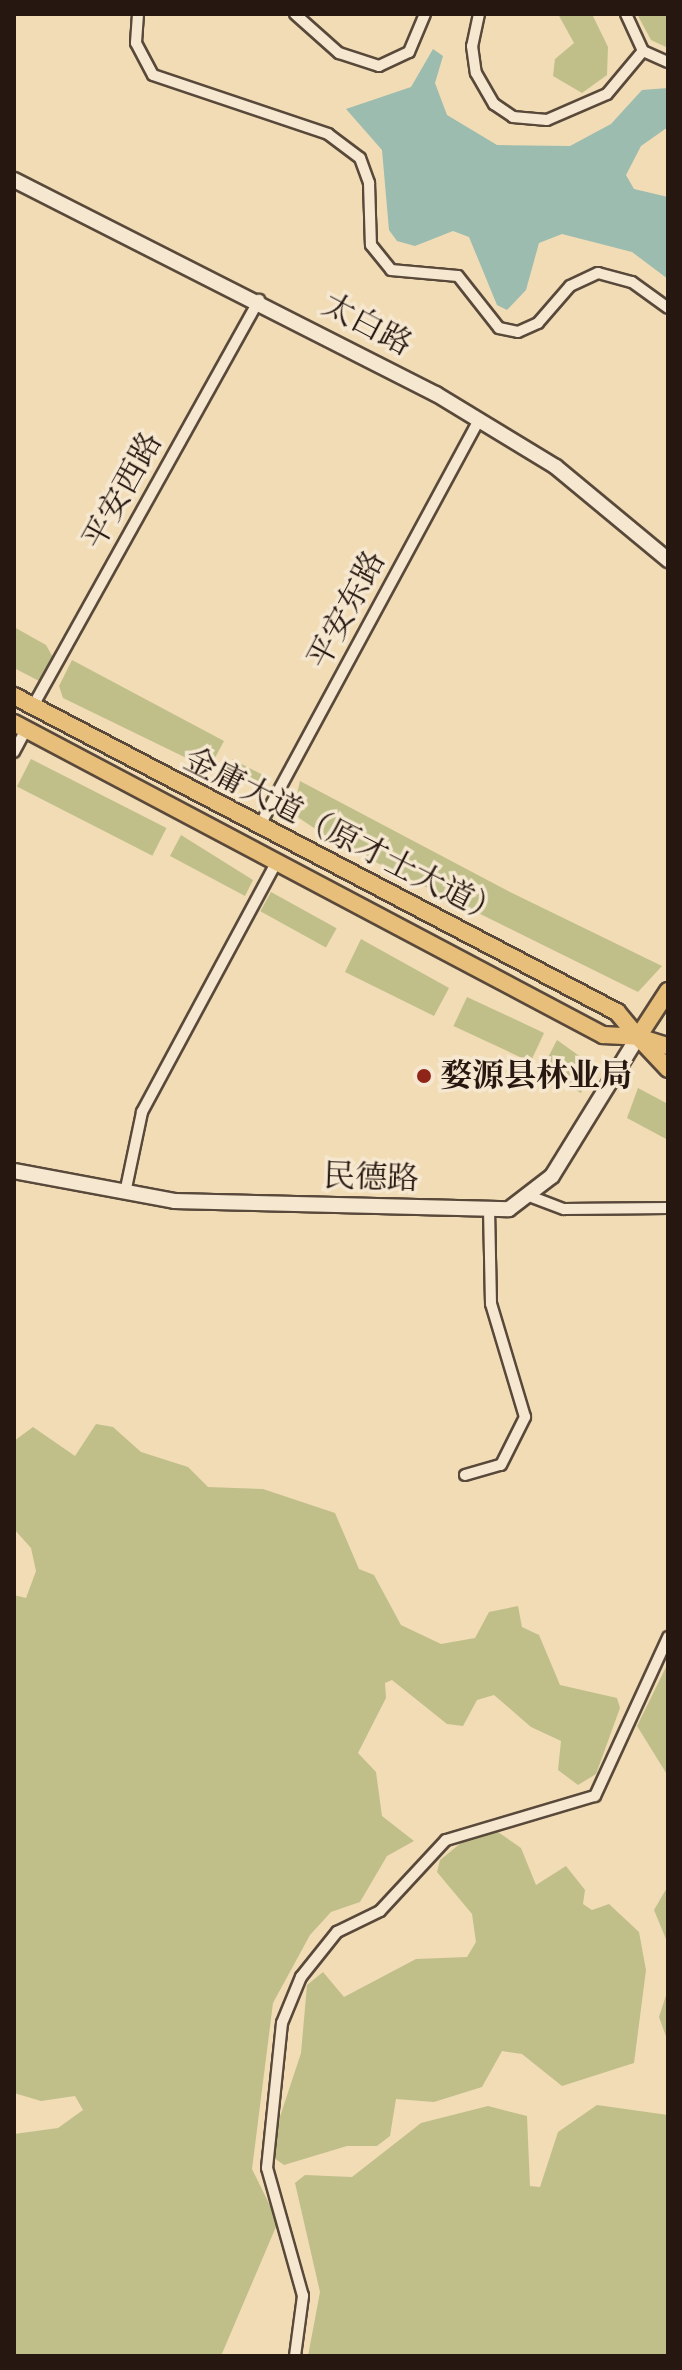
<!DOCTYPE html>
<html>
<head>
<meta charset="utf-8">
<style>
  body { margin:0 }
  #map { position:relative; width:682px; height:2370px; overflow:hidden; background:#f1dcb6; font-family:"Libre Bodoni","Noto Serif SC",serif }
  div>[style] { position:absolute }
  [style*='--x'] { left:calc(var(--x)*1px); top:calc(var(--y)*1px); width:calc(var(--w)*1px); rotate:calc(var(--a)*1deg) }
  .green>* { inset:0; background:#c0bf8a; transform-origin:0 0 }
  .water>* { inset:0; background:#9bbcae }
  .roads { filter:drop-shadow(2px 0 #59493a) drop-shadow(-2px 0 #59493a) drop-shadow(0 2px #59493a) drop-shadow(0 -2px #59493a) }
  .street>* { height:10px; margin:-5px; padding:0 5px; transform-origin:5px; border-radius:5px; background:#f6e8d0 }
  .secondary>* { height:14px; margin:-7px; padding:0 7px; transform-origin:7px; border-radius:7px; background:#f6e8d0 }
  .primary>* { height:16px; margin:-8px; padding:0 8px; transform-origin:8px; border-radius:8px; background:#e8be7b }
  .dots>* { width:22px; height:22px; translate:-50% -50%; box-sizing:border-box; border:4px solid #f6e8d0; border-radius:50% }
  span { translate:-50% -50%; white-space:nowrap; text-align:center; line-height:1.15; -webkit-text-stroke:7px #f6e8d0; paint-order:stroke }
  .street-label { font-size:32px; color:#261811 }
  .poi-label { font-size:32px; color:#261811; font-weight:700 }
  .left { translate:0 -50%; text-align:left }
  .frame { position:absolute; inset:0; border:16px solid #261811; pointer-events:none }
</style>
</head>
<body>
<div id="map">
  <div class="green">
    <div style="clip-path:polygon(558px 14px,592px 14px,608px 47px,607px 75px,582px 93px,553px 76px,555px 59px,574px 43px)"></div>
    <div style="clip-path:polygon(637px 14px,668px 14px,668px 48px,651px 40px)"></div>
    <div style="clip-path:polygon(14px 627px,46px 645px,55px 661px,41px 682px,14px 668px)"></div>
    <div style="clip-path:polygon(72px 660px,224px 741px,209px 769px,63px 698px,59px 686px)"></div>
    <div style="left:31px;top:759px;width:152px;height:31px;rotate:27deg"></div>
    <div style="clip-path:polygon(232px 759px,263px 775px,260px 782px,229px 779px)"></div>
    <div style="clip-path:polygon(300px 781px,510px 892px,662px 966px,638px 992px,335px 842px,293px 814px)"></div>
    <div style="clip-path:polygon(181px 835px,253px 880px,245px 896px,170px 856px)"></div>
    <div style="left:271px;top:892px;width:75px;height:22px;rotate:29deg"></div>
    <div style="clip-path:polygon(361px 939px,449px 988px,434px 1016px,345px 972px)"></div>
    <div style="left:467px;top:997px;width:85px;height:32px;rotate:25deg"></div>
    <div style="clip-path:polygon(557px 1040px,592px 1065px,581px 1093px,541px 1071px)"></div>
    <div style="clip-path:polygon(638px 1088px,668px 1104px,668px 1140px,627px 1118px)"></div>
    <div style="clip-path:polygon(96px 1424px,113px 1427px,141px 1452px,188px 1467px,208px 1487px,263px 1489px,335px 1513px,359px 1569px,374px 1575px,401px 1625px,441px 1644px,475px 1638px,489px 1612px,518px 1606px,522px 1627px,539px 1635px,560px 1685px,617px 1698px,620px 1708px,596px 1774px,578px 1785px,558px 1770px,561px 1741px,531px 1727px,494px 1695px,477px 1700px,463px 1726px,447px 1724px,392px 1680px,385px 1683px,386px 1698px,358px 1753px,376px 1772px,382px 1816px,414px 1841px,387px 1856px,360px 1902px,331px 1912px,310px 1935px,273px 2003px,252px 2169px,278px 2222px,221px 2356px,14px 2356px,14px 2134px,58px 2128px,83px 2110px,75px 2096px,41px 2101px,14px 2093px,14px 1595px,26px 1598px,36px 1571px,31px 1548px,14px 1529px,14px 1441px,33px 1427px,75px 1456px)"></div>
    <div style="clip-path:polygon(668px 1663px,668px 1776px,637px 1726px)"></div>
    <div style="clip-path:polygon(498px 1832px,521px 1848px,536px 1885px,566px 1866px,585px 1890px,583px 1904px,592px 1910px,609px 1904px,639px 1932px,646px 1970px,634px 2063px,562px 2086px,522px 2054px,502px 2051px,482px 2087px,434px 2102px,396px 2099px,390px 2136px,377px 2146px,347px 2146px,284px 2165px,274px 2158px,273px 2138px,301px 2053px,307px 1985px,323px 1972px,344px 1997px,416px 1959px,467px 1957px,476px 1942px,472px 1914px,437px 1872px,440px 1860px,467px 1838px)"></div>
    <div style="clip-path:polygon(668px 1886px,668px 1944px,654px 1910px)"></div>
    <div style="clip-path:polygon(668px 1989px,668px 2042px,659px 2017px)"></div>
    <div style="clip-path:polygon(597px 2105px,668px 2115px,668px 2356px,308px 2356px,320px 2292px,295px 2183px,305px 2175px,352px 2177px,421px 2123px,488px 2106px,527px 2116px,530px 2186px,540px 2187px,558px 2132px)"></div>
  </div>
  <div class="water">
    <div style="clip-path:polygon(433px 49px,443px 56px,435px 83px,447px 115px,497px 145px,570px 146px,611px 124px,642px 90px,668px 88px,668px 127px,641px 146px,626px 175px,634px 189px,668px 197px,668px 279px,632px 252px,562px 234px,539px 243px,526px 290px,507px 310px,497px 305px,469px 237px,453px 231px,415px 246px,397px 241px,389px 230px,382px 150px,346px 109px,411px 87px)"></div>
  </div>
  <div class="roads">
    <div class="street">
      <div style="--x:138;--y:14;--w:29;--a:94"></div>
      <div style="--x:136;--y:43;--w:36;--a:62"></div>
      <div style="--x:153;--y:75;--w:185;--a:18.6"></div>
      <div style="--x:328;--y:134;--w:40;--a:37"></div>
      <div style="--x:360;--y:158;--w:27;--a:70"></div>
      <div style="--x:369;--y:183;--w:62;--a:88.2"></div>
      <div style="--x:371;--y:245;--w:32;--a:51"></div>
      <div style="--x:391;--y:270;--w:67;--a:5.1"></div>
      <div style="--x:458;--y:276;--w:66;--a:51.7"></div>
      <div style="--x:499;--y:328;--w:19;--a:12"></div>
      <div style="--x:518;--y:332;--w:22;--a:-24"></div>
      <div style="--x:538;--y:323;--w:49;--a:-49.1"></div>
      <div style="--x:570;--y:286;--w:31;--a:-25"></div>
      <div style="--x:598;--y:273;--w:35;--a:15"></div>
      <div style="--x:632;--y:282;--w:44;--a:35.8"></div>
      <div style="--x:295;--y:14;--w:59;--a:41.6"></div>
      <div style="--x:339;--y:53;--w:42;--a:18"></div>
      <div style="--x:379;--y:66;--w:33;--a:-25"></div>
      <div style="--x:409;--y:52;--w:41;--a:-67.2"></div>
      <div style="--x:479;--y:14;--w:33;--a:102"></div>
      <div style="--x:472;--y:46;--w:27;--a:82"></div>
      <div style="--x:476;--y:73;--w:36;--a:60"></div>
      <div style="--x:494;--y:104;--w:23;--a:34"></div>
      <div style="--x:513;--y:117;--w:34;--a:5"></div>
      <div style="--x:547;--y:120;--w:65;--a:-23.4"></div>
      <div style="--x:607;--y:94;--w:56;--a:-50.1"></div>
      <div style="--x:626;--y:14;--w:41;--a:65.3"></div>
      <div style="--x:643;--y:51;--w:27;--a:24"></div>
      <div style="--x:33;--y:706;--w:465;--a:-60.9"></div>
      <div style="--x:14;--y:752;--w:26;--a:-62"></div>
      <div style="--x:260;--y:825;--w:460;--a:-61.6"></div>
      <div style="--x:125;--y:1193;--w:83;--a:-78.1"></div>
      <div style="--x:142;--y:1112;--w:285;--a:-61.7"></div>
      <div style="--x:532;--y:1197;--w:34;--a:21"></div>
      <div style="--x:564;--y:1209;--w:104;--a:-0.6"></div>
      <div style="--x:465;--y:1475;--w:37;--a:-16"></div>
      <div style="--x:501;--y:1465;--w:54;--a:-63.4"></div>
      <div style="--x:525;--y:1417;--w:118;--a:-106.7"></div>
      <div style="--x:491;--y:1304;--w:93;--a:-91.2"></div>
      <div style="--x:295;--y:2356;--w:61;--a:-82.4"></div>
      <div style="--x:303;--y:2296;--w:133;--a:-105.7"></div>
      <div style="--x:267;--y:2168;--w:146;--a:-84.1"></div>
      <div style="--x:282;--y:2023;--w:50;--a:-67.6"></div>
      <div style="--x:301;--y:1977;--w:58;--a:-51.3"></div>
      <div style="--x:337;--y:1932;--w:48;--a:-26"></div>
      <div style="--x:380;--y:1911;--w:97;--a:-47.1"></div>
      <div style="--x:446;--y:1840;--w:155;--a:-16.5"></div>
      <div style="--x:595;--y:1796;--w:175;--a:-65.3"></div>
    </div>
    <div class="secondary">
      <div style="--x:14;--y:180;--w:473;--a:26.9"></div>
      <div style="--x:436;--y:394;--w:140;--a:31.3"></div>
      <div style="--x:556;--y:467;--w:146;--a:39.7"></div>
      <div style="--x:14;--y:1171;--w:163;--a:10.6"></div>
      <div style="--x:174;--y:1201;--w:335;--a:1.4"></div>
      <div style="--x:509;--y:1209;--w:54;--a:-37.5"></div>
      <div style="--x:552;--y:1176;--w:163;--a:-58.3"></div>
    </div>
    <div class="primary">
      <div style="--x:14;--y:696;--w:681;--a:27.66"></div>
      <div style="--x:617;--y:1012;--w:33;--a:50"></div>
      <div style="--x:638;--y:1037;--w:31;--a:17"></div>
      <div style="--x:14;--y:723;--w:667;--a:27.91"></div>
      <div style="--x:603;--y:1035;--w:35;--a:3"></div>
      <div style="--x:638;--y:1037;--w:44;--a:46.8"></div>
      <div style="--x:638;--y:1037;--w:55;--a:-56.9"></div>
    </div>
  </div>
  <div class="dots">
    <div style="left:424px;top:1076px;background:#8f2418"></div>
  </div>
  <div class="street-label">
    <span style="left:367px;top:325px;rotate:28deg">太白路</span>
    <span style="left:123px;top:491px;rotate:-61deg">平安西路</span>
    <span style="left:347px;top:610px;rotate:-62deg">平安东路</span>
    <span style="left:343px;top:837px;rotate:27deg">金庸大道（原才士大道）</span>
    <span style="left:371px;top:1178px;rotate:2deg">民德路</span>
  </div>
  <div class="poi-label">
    <span class="left" style="left:440px;top:1076px">婺源县林业局</span>
  </div>
  <div class="frame"></div>
</div>
</body>
</html>
